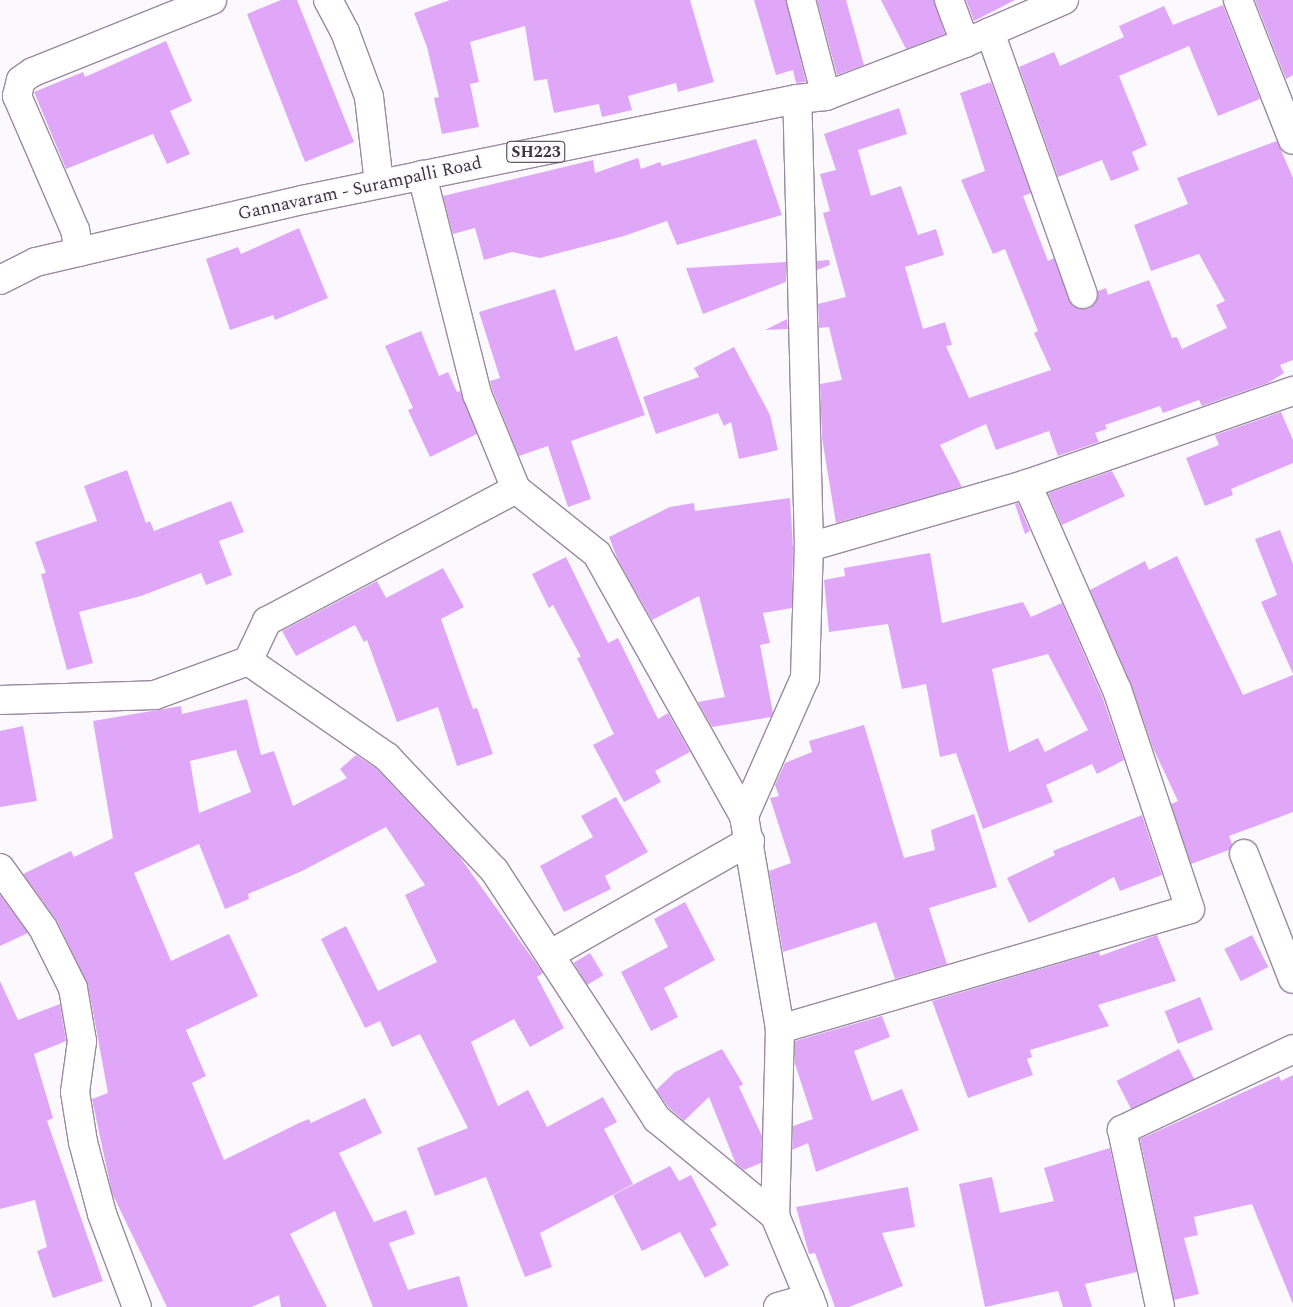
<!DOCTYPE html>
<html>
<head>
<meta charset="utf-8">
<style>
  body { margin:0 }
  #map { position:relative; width:1293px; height:1307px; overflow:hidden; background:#fcf9fe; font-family:Spectral,serif }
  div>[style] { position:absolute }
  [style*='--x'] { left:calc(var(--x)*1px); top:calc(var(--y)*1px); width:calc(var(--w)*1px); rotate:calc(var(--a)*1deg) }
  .building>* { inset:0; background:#e0a7f8; transform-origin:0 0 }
  .roads { filter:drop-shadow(1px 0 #9a89a1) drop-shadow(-1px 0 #9a89a1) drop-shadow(0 1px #9a89a1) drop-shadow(0 -1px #9a89a1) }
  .minor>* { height:28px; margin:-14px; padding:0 14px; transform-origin:14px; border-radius:14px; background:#fff }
  .major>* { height:28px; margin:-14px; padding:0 14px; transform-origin:14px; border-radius:14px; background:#fff }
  span { translate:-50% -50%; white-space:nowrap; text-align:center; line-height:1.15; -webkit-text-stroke:4px #fcf9fe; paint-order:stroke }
  .shield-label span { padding:1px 4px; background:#fcf9fe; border:1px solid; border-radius:4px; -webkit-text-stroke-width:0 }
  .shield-label { font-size:16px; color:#3b343e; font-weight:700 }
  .street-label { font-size:18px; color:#3b343e }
</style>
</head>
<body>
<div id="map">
  <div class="building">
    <div style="clip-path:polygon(281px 0,297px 0,354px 142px,305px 162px,247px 14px)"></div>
    <div style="clip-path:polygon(450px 0,690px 0,714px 82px,678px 92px,676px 83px,628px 96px,632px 110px,602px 117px,599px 104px,554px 113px,547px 79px,534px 81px,525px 26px,470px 42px,479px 82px,470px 84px,479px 127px,442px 134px,434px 98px,439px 97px,427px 47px,414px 13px)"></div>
    <div style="clip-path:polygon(754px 0,786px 0,806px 82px,796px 83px,793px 70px,776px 75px)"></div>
    <div style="clip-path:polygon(817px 0,846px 0,864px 65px,837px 75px)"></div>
    <div style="clip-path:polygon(881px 0,934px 0,945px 34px,906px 49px)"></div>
    <div style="clip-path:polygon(966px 0,1015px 0,974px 21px)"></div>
    <div style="clip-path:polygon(1255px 0,1293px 0,1293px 75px,1286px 79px)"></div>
    <div style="clip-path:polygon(1223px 5px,1260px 99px,1218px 116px,1189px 46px,1119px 76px,1147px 145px,1132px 152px,1139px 170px,1111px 181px,1102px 160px,1058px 177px,1019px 67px,1054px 52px,1060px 66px,1124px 37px,1119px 26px,1164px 6px,1173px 25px)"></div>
    <div style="clip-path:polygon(166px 41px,192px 101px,170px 111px,190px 154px,167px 164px,153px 134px,66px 169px,34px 92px,83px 72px,85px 77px)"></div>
    <div style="clip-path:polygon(991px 82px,1031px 193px,1023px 196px,1048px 261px,1054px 258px,1073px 306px,1088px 309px,1095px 304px,1098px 291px,1106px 288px,1108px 295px,1149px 280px,1172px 338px,1177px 337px,1182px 349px,1227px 328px,1216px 305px,1225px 301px,1199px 254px,1151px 271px,1134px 225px,1188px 204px,1177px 178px,1277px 141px,1293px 178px,1293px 360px,1280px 365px,1284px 373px,1268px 383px,1202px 406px,1199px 400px,1163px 413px,1160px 406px,1105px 425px,1107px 429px,1095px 433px,1099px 442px,1058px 456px,1049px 431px,996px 450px,986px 424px,940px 445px,962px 487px,836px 523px,822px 438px,820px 384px,842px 380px,829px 327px,819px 328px,818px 304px,846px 297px,823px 213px,830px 211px,820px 174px,836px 170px,824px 134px,899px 108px,907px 134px,858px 150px,871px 196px,901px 186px,918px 235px,936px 229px,944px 255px,905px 267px,923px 329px,945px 322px,952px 345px,946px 346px,969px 398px,1051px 370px,1034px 333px,1038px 331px,1005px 249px,993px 254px,961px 180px,985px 171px,960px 93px)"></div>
    <div style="clip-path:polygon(756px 139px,782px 215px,677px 245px,667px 221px,624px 236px,540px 258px,512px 252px,484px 260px,475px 228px,453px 234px,443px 196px,593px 160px,595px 173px,638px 158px,641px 169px,660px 162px,662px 166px)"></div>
    <div style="clip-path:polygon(299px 228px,328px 298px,275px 320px,273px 315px,230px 330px,206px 259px,238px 247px,241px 254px)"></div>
    <div style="clip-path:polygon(829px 260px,830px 265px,817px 270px,817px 261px)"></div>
    <div style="clip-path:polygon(786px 262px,786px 282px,703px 314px,686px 268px)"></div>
    <div style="clip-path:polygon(555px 289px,575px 351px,617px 336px,645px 415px,571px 441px,591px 499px,568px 507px,548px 446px,519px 456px,492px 389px,490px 381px,500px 378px,479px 312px)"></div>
    <div style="clip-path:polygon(787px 319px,788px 329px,765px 330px)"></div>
    <div style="clip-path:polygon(421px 331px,439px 376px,448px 372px,457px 392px,460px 391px,477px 434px,430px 457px,408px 410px,413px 408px,385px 346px)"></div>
    <div style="clip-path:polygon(734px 347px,770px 415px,778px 450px,739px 459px,731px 422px,724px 426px,718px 413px,656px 434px,643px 397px,699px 377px,694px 368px)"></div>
    <div style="clip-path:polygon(1281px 412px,1293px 440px,1293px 463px,1231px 489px,1233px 495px,1205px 506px,1186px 458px,1219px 445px,1215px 435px)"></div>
    <div style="clip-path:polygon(127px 470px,146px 523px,150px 521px,154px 531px,231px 501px,244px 532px,219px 541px,232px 575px,206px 585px,201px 573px,141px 596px,79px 612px,93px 663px,67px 670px,41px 574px,46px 573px,35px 542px,97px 521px,84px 486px)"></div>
    <div style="clip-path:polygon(1112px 471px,1125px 496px,1062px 525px,1048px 493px)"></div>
    <div style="clip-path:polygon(790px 498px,793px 547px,792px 608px,763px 613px,770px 643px,760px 645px,773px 713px,771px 717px,712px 727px,698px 702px,725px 697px,699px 596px,652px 620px,618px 560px,609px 537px,670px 507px,694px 503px,695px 511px)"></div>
    <div style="clip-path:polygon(1018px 503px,1030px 531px,1025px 534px,1015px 504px)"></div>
    <div style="clip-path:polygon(1280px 530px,1293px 564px,1293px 674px,1261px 602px,1277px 595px,1255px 539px)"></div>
    <div style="clip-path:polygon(evenodd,930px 553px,942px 623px,1023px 602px,1031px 617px,1062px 603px,1102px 696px,1124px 760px,1097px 774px,1092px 764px,1046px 785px,1053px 802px,983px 829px,956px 753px,940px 757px,926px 684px,902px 689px,888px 624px,829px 632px,824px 580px,845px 576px,844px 568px,930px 553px,1048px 654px,1088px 730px,1045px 752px,1038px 738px,1009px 752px,992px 669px,1048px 654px)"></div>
    <div style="clip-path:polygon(1177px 556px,1243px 695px,1293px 675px,1293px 812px,1229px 836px,1232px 844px,1229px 850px,1191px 864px,1171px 804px,1178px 801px,1153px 748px,1131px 684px,1090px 590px,1145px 561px,1149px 570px)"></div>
    <div style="clip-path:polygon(566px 557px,608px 643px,618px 638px,658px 719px,668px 713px,690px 752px,655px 771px,661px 782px,624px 802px,593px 745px,614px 734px,577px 658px,581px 657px,553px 605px,549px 608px,532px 574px)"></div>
    <div style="clip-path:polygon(443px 568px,464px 607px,441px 619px,473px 709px,477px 708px,493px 754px,457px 766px,438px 707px,397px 722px,367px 640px,364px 642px,355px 625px,296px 656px,282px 631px,377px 581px,386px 598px)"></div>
    <div style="clip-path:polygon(evenodd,247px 699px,261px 755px,274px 751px,293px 806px,347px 778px,340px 769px,356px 755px,377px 769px,459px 856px,543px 973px,537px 977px,564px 1028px,530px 1047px,514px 1019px,471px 1042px,498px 1106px,528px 1090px,547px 1127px,603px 1097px,617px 1122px,604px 1129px,633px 1184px,540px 1233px,552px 1267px,525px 1277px,486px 1177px,435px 1196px,417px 1148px,468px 1128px,420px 1034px,392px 1047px,380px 1021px,365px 1028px,321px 939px,346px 926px,378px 991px,437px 962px,405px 895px,425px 885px,386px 827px,302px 871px,248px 894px,249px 899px,225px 909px,199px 844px,134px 873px,171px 961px,229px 934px,258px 996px,186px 1030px,206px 1076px,192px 1083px,224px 1160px,299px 1123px,309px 1119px,311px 1123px,365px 1098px,382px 1133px,339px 1153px,374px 1222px,406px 1210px,415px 1234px,389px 1243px,408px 1290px,459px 1276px,468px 1307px,373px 1307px,335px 1211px,290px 1234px,327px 1307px,281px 1307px,279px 1295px,252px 1307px,167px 1307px,112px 1193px,92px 1099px,108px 1093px,88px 985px,57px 921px,23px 874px,71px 851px,74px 857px,113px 838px,93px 721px,181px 706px,182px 714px,247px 699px,236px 750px,251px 792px,199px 813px,190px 761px,236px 750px)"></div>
    <div style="clip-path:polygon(864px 725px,904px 858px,935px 850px,931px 830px,974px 814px,997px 887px,929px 908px,947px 964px,895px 979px,876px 922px,783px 952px,769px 871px,791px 863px,770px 798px,779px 796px,775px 785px,785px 763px,812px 752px,809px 741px)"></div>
    <div style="clip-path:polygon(23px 726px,37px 801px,0 807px,0 731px)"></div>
    <div style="clip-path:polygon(616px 797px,648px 852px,605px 876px,611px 889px,564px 912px,540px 866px,593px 837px,581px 816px)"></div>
    <div style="clip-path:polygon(1142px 815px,1162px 875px,1120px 891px,1114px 877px,1029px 923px,1007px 878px,1055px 855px,1053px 851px)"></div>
    <div style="clip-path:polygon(0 895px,28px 933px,0 946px)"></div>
    <div style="clip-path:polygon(685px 902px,715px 960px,664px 988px,678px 1017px,651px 1031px,621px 972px,668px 947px,654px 919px)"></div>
    <div style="clip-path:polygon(1157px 935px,1176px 981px,1098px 1005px,1109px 1026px,1030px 1050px,1032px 1057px,1027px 1059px,1033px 1075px,968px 1098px,932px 1001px,1099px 952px,1100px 956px)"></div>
    <div style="left:1252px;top:935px;width:36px;height:31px;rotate:63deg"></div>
    <div style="left:590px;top:953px;width:26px;height:19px;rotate:59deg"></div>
    <div style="clip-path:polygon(0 981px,18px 1020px,60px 1004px,66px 1041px,34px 1054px,53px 1118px,47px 1121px,103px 1281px,53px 1298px,37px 1251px,47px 1247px,35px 1200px,0 1209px)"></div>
    <div style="left:1200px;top:997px;width:35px;height:38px;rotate:68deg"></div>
    <div style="clip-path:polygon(882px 1016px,890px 1037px,854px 1051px,872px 1101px,902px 1089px,919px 1130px,816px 1172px,808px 1143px,792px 1150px,793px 1126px,813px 1119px,795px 1064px,795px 1041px)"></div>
    <div style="clip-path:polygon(722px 1049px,743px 1084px,739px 1087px,762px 1136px,761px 1163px,744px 1170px,736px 1164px,709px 1097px,684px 1121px,669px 1108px,656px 1090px,675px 1072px)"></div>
    <div style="left:1179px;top:1049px;width:34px;height:70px;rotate:63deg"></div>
    <div style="clip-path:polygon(1293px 1075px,1293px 1304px,1252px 1204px,1194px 1217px,1198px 1235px,1184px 1238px,1199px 1294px,1174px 1300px,1140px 1139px,1279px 1076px,1281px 1081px)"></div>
    <div style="clip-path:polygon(1110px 1148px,1137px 1272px,1085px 1284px,1092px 1307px,1063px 1307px,1058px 1291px,985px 1307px,959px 1184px,992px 1177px,1000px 1213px,1054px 1201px,1044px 1168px)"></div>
    <div style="clip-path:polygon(670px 1166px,679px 1181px,691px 1175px,717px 1225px,710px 1229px,729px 1265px,705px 1278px,680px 1232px,642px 1251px,613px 1195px)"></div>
    <div style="clip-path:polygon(908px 1187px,915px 1227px,882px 1233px,903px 1286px,849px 1307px,835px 1307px,815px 1253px,809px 1254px,796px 1207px)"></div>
  </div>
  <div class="roads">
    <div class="minor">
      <div style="--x:328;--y:0;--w:36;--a:62"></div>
      <div style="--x:345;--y:32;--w:69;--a:69.7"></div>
      <div style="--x:369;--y:97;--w:87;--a:83.4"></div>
      <div style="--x:801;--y:0;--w:99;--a:75.4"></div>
      <div style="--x:949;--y:0;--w:46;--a:69.6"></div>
      <div style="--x:1238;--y:0;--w:150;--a:68.6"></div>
      <div style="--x:990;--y:32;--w:278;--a:70.5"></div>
      <div style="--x:422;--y:175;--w:226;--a:75.9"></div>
      <div style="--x:477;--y:394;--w:103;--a:67.7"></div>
      <div style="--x:516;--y:489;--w:104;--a:38.7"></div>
      <div style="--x:597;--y:554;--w:300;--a:60.7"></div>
      <div style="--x:744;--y:816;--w:216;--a:80.4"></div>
      <div style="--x:780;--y:1029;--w:187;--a:91.5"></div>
      <div style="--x:775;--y:1216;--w:99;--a:67.3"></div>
      <div style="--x:79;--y:252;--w:22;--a:-100"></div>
      <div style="--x:75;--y:230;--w:146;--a:-113.4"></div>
      <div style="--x:17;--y:96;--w:16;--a:-76"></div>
      <div style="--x:21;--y:80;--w:14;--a:-34"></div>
      <div style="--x:33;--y:72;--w:193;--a:-21.9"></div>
      <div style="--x:809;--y:547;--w:227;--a:-16.1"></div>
      <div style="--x:1027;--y:484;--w:282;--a:-19.3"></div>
      <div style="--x:248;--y:661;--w:44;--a:-64.6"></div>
      <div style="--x:267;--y:621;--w:282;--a:-27.9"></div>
      <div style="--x:0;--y:700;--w:155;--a:-1.8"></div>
      <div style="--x:155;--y:695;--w:99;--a:-20.1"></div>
      <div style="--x:248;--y:661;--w:169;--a:34.6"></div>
      <div style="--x:387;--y:757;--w:156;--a:46.6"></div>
      <div style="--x:494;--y:870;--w:298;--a:56.8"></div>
      <div style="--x:657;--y:1119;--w:153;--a:39.4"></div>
      <div style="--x:744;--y:816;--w:151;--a:-66.2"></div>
      <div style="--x:805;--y:678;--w:131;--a:-88.3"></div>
      <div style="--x:809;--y:547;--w:448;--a:-91.5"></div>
      <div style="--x:1244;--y:854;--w:134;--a:68.6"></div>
      <div style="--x:0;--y:868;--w:74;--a:54.4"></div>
      <div style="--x:43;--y:928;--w:67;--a:63.4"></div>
      <div style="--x:73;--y:988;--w:54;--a:80.4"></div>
      <div style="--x:82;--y:1041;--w:51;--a:97.8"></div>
      <div style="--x:75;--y:1092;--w:51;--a:80.9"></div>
      <div style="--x:83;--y:1142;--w:74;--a:75.2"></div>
      <div style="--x:102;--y:1214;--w:99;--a:69.4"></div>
      <div style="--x:551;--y:954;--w:229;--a:-29.6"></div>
      <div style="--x:780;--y:1029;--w:427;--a:-16.3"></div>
      <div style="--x:1190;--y:909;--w:231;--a:-108.4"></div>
      <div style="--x:1117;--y:690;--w:225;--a:-113.6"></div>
      <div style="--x:778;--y:1307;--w:33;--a:-16"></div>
      <div style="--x:1160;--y:1307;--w:181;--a:-102.1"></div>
      <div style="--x:1122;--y:1130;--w:189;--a:-25.3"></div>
    </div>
    <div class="major">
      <div style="--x:0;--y:280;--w:40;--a:-26.6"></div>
      <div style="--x:36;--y:262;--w:273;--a:-13.1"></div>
      <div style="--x:302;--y:200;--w:505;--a:-11.53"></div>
      <div style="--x:797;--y:99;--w:29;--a:-6"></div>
      <div style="--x:826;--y:96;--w:149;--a:-20.9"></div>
      <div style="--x:965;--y:43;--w:108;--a:-23.5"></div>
    </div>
  </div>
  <div class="shield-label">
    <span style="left:536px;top:152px">SH223</span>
  </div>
  <div class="street-label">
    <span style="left:360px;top:189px;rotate:-12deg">Gannavaram - Surampalli Road</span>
  </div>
</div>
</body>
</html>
